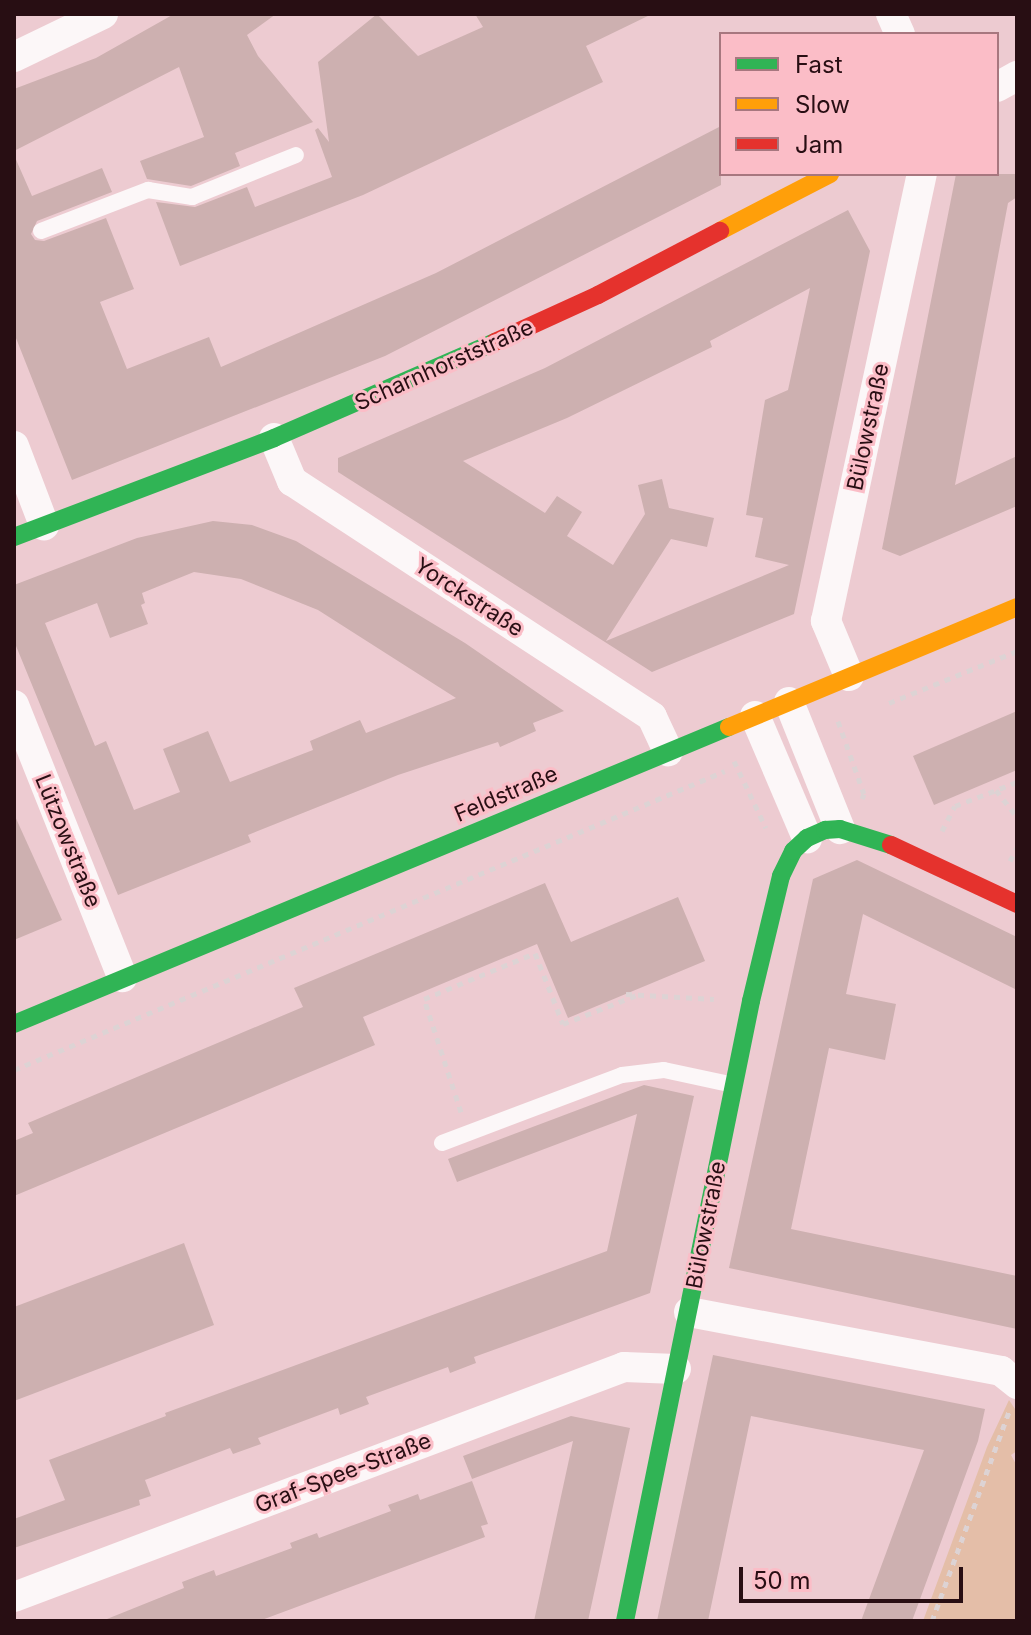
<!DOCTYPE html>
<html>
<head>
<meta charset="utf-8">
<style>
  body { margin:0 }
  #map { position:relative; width:1031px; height:1635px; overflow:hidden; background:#edcbd1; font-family:Inter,sans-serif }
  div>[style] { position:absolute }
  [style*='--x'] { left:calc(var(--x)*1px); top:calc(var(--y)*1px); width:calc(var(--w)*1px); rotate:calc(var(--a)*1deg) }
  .green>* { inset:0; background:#e4bea8 }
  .building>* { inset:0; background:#cdb0b0 }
  .path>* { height:5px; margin-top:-2.5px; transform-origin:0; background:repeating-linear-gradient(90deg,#ddd3d4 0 6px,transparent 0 12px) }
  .lane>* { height:16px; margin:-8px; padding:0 8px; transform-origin:8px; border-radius:8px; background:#fcf7f8 }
  .street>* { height:30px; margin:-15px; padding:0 15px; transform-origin:15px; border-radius:15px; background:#fcf7f8 }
  .fast>* { height:18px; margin:-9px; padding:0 9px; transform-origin:9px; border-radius:9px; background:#30b455 }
  .slow>* { height:18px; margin:-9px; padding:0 9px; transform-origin:9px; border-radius:9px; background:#ff9f0a }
  .jam>* { height:18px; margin:-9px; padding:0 9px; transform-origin:9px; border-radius:9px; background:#e5322d }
  span { translate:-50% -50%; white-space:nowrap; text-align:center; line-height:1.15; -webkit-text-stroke:6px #fbbdc7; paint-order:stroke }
  .street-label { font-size:22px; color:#280e13 }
  .frame { position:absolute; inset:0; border:16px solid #280e13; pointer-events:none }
  .legend { position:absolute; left:719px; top:32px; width:280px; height:144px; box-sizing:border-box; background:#fbbdc7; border:2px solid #a7777f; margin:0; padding:10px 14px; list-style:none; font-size:24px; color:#280e13 }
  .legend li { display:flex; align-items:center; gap:16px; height:40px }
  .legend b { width:40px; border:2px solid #a7777f }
  .scale { position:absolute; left:739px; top:1567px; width:224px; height:36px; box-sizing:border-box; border:4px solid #280e13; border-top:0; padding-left:10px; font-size:24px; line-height:28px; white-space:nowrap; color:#280e13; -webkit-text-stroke:6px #fbbdc7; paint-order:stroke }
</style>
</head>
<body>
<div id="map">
  <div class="green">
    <div style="clip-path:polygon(1009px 1400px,1017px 1412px,1017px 1451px,1011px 1455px,1017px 1466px,1017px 1621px,923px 1621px,987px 1447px)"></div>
  </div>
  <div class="building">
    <div style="clip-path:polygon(174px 14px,276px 14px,247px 35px,258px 56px,313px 122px,235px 153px,240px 166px,191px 186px,147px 179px,140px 161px,204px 137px,179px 67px,14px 151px,14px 89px,96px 58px)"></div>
    <div style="clip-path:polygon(377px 14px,418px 56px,483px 27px,475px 14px,652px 14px,586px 46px,603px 82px,363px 195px,180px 266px,156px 202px,195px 207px,247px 187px,255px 207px,332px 177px,315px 130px,318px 128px,329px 142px,318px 62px)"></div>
    <div style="clip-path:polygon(721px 126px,721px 185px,385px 356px,72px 480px,14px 333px,14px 155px,32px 196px,102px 168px,112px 192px,37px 221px,31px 234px,35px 240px,44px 241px,106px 218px,134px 289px,100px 302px,127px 369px,209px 337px,221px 367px,436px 273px)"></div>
    <div style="clip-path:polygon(956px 174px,1017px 174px,1017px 197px,1008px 203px,955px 485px,1017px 456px,1017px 506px,900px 556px,882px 549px)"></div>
    <div style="clip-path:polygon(evenodd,848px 210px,870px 251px,794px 614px,652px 672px,338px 472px,338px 458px,545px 368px,848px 210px,810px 288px,788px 390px,765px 400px,746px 515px,763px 518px,755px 557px,789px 565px,606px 641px,671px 539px,707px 547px,714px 518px,669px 508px,662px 479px,638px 485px,645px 514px,613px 565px,567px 536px,582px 512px,557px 496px,545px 513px,463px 461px,567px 418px,712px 347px,710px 341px,810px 288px)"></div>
    <div style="clip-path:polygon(evenodd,213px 521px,252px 525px,296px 541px,465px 643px,564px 711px,533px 723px,536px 731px,500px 747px,498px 742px,398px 775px,248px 835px,251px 842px,118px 895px,14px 641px,14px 585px,137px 538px,213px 521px,194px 572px,241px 579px,318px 610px,456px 698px,366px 733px,360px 720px,310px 741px,313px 750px,230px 782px,208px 731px,163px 749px,180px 792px,134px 810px,106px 741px,95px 746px,45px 623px,97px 603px,110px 638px,148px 624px,141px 605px,145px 603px,142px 593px,194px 572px)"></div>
    <div style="clip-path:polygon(1017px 711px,1017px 770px,934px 805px,913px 756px)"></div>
    <div style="clip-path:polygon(14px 814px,62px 920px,14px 940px)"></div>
    <div style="clip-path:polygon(857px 860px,1017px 937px,1017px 990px,863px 914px,846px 994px,896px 1004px,885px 1060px,829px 1048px,791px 1229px,1017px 1276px,1017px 1329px,729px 1268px,813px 879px)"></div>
    <div style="clip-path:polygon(545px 883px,571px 942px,678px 897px,705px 961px,568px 1018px,537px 944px,363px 1017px,375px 1045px,14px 1196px,14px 1141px,33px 1133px,28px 1123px,303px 1007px,294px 988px)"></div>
    <div style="clip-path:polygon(644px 1085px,694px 1096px,650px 1293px,474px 1357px,476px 1363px,450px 1373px,448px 1367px,366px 1397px,369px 1404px,340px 1415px,338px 1408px,258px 1438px,261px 1444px,233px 1454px,230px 1448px,145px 1480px,151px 1496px,139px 1500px,140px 1505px,14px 1548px,14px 1519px,65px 1500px,49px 1460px,166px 1416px,165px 1413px,607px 1251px,637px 1114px,457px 1182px,448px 1159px)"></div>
    <div style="clip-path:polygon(184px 1243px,214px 1325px,14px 1401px,14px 1307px)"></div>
    <div style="clip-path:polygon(713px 1355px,985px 1409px,978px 1441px,912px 1621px,861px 1621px,924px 1450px,751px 1416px,708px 1621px,657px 1621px)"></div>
    <div style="clip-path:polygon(571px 1416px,630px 1428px,588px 1621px,534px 1621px,573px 1441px,472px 1479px,463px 1456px)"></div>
    <div style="clip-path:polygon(472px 1481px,488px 1524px,481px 1526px,485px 1537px,259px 1621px,102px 1621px,184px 1588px,182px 1582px,214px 1570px,216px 1576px,292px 1548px,290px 1543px,317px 1533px,319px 1538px,391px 1511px,388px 1505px,405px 1499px,418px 1494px,420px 1500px)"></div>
  </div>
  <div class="path">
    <div style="--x:889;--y:703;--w:138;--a:-22.1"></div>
    <div style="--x:838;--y:721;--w:77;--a:70.4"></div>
    <div style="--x:864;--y:794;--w:5;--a:112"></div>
    <div style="--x:734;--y:761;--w:74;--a:64.5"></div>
    <div style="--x:996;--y:790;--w:34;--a:52"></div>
    <div style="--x:942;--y:831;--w:28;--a:-63"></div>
    <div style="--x:955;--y:806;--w:66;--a:-21.2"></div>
    <div style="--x:1010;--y:861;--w:15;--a:-62"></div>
    <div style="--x:626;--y:994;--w:88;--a:3.3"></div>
    <div style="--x:14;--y:1070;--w:771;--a:-22.81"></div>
    <div style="--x:461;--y:1112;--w:119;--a:-108.1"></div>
    <div style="--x:424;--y:999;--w:120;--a:-22.5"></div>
    <div style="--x:535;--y:953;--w:76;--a:68.5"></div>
    <div style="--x:563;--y:1024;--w:79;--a:-21.4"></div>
    <div style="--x:932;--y:1621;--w:223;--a:-69.8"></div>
  </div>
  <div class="lane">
    <div style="--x:41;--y:231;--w:115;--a:-21"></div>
    <div style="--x:148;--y:190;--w:45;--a:9"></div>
    <div style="--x:192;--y:197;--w:112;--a:-22"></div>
    <div style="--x:442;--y:1143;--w:192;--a:-20.7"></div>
    <div style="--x:622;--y:1075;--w:42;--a:-6.8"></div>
    <div style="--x:664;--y:1070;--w:72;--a:12.1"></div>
  </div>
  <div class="street">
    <div style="--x:891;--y:14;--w:22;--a:66"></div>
    <div style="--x:14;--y:57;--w:99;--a:-25.8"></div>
    <div style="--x:997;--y:87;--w:23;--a:-29"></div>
    <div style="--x:274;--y:438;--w:47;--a:67.3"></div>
    <div style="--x:292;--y:481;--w:430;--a:33.2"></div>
    <div style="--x:652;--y:717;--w:38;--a:65"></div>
    <div style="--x:14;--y:446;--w:85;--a:69.2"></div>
    <div style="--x:849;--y:676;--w:60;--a:-112.7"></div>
    <div style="--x:826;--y:621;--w:457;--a:-77.9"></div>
    <div style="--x:789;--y:702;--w:137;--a:68.1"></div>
    <div style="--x:14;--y:705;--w:293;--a:68.3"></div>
    <div style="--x:755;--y:716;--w:133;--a:66.9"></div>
    <div style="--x:689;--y:1312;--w:318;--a:10.7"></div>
    <div style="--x:1001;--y:1371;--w:21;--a:39"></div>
    <div style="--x:14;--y:1597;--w:652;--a:-20.66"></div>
    <div style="--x:624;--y:1367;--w:52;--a:2.2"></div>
  </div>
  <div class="fast">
    <div style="--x:14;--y:537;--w:278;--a:-20.8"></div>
    <div style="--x:274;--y:438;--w:241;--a:-23.5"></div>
    <div style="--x:14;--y:1024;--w:774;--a:-22.56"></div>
    <div style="--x:625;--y:1621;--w:633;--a:-78.51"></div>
    <div style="--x:751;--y:1001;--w:129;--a:-76.5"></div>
    <div style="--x:781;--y:876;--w:28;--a:-64"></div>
    <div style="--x:793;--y:851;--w:19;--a:-43"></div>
    <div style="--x:807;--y:838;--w:20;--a:-24"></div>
    <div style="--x:825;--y:830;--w:15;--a:-4"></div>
    <div style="--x:840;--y:829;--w:53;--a:17.4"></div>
  </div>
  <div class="slow">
    <div style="--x:720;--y:231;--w:124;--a:-27.4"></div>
    <div style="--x:729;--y:727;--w:312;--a:-22.6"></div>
  </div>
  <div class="jam">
    <div style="--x:495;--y:342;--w:113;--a:-24.5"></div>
    <div style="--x:598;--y:295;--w:138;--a:-27.7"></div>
    <div style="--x:891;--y:845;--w:139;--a:25.1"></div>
  </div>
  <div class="street-label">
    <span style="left:444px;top:365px;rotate:-24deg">Scharnhorststraße</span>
    <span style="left:868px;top:427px;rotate:-78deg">Bülowstraße</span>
    <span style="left:469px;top:597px;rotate:33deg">Yorckstraße</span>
    <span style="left:506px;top:794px;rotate:-23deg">Feldstraße</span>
    <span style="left:68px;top:841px;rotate:68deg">Lützowstraße</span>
    <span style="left:706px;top:1225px;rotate:-79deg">Bülowstraße</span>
    <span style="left:343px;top:1473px;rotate:-21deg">Graf-Spee-Straße</span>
  </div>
  <div class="frame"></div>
  <ul class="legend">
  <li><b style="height:10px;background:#30b455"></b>Fast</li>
  <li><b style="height:10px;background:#ff9f0a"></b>Slow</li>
  <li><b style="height:10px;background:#e5322d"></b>Jam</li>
  </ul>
  <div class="scale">50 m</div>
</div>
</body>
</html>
